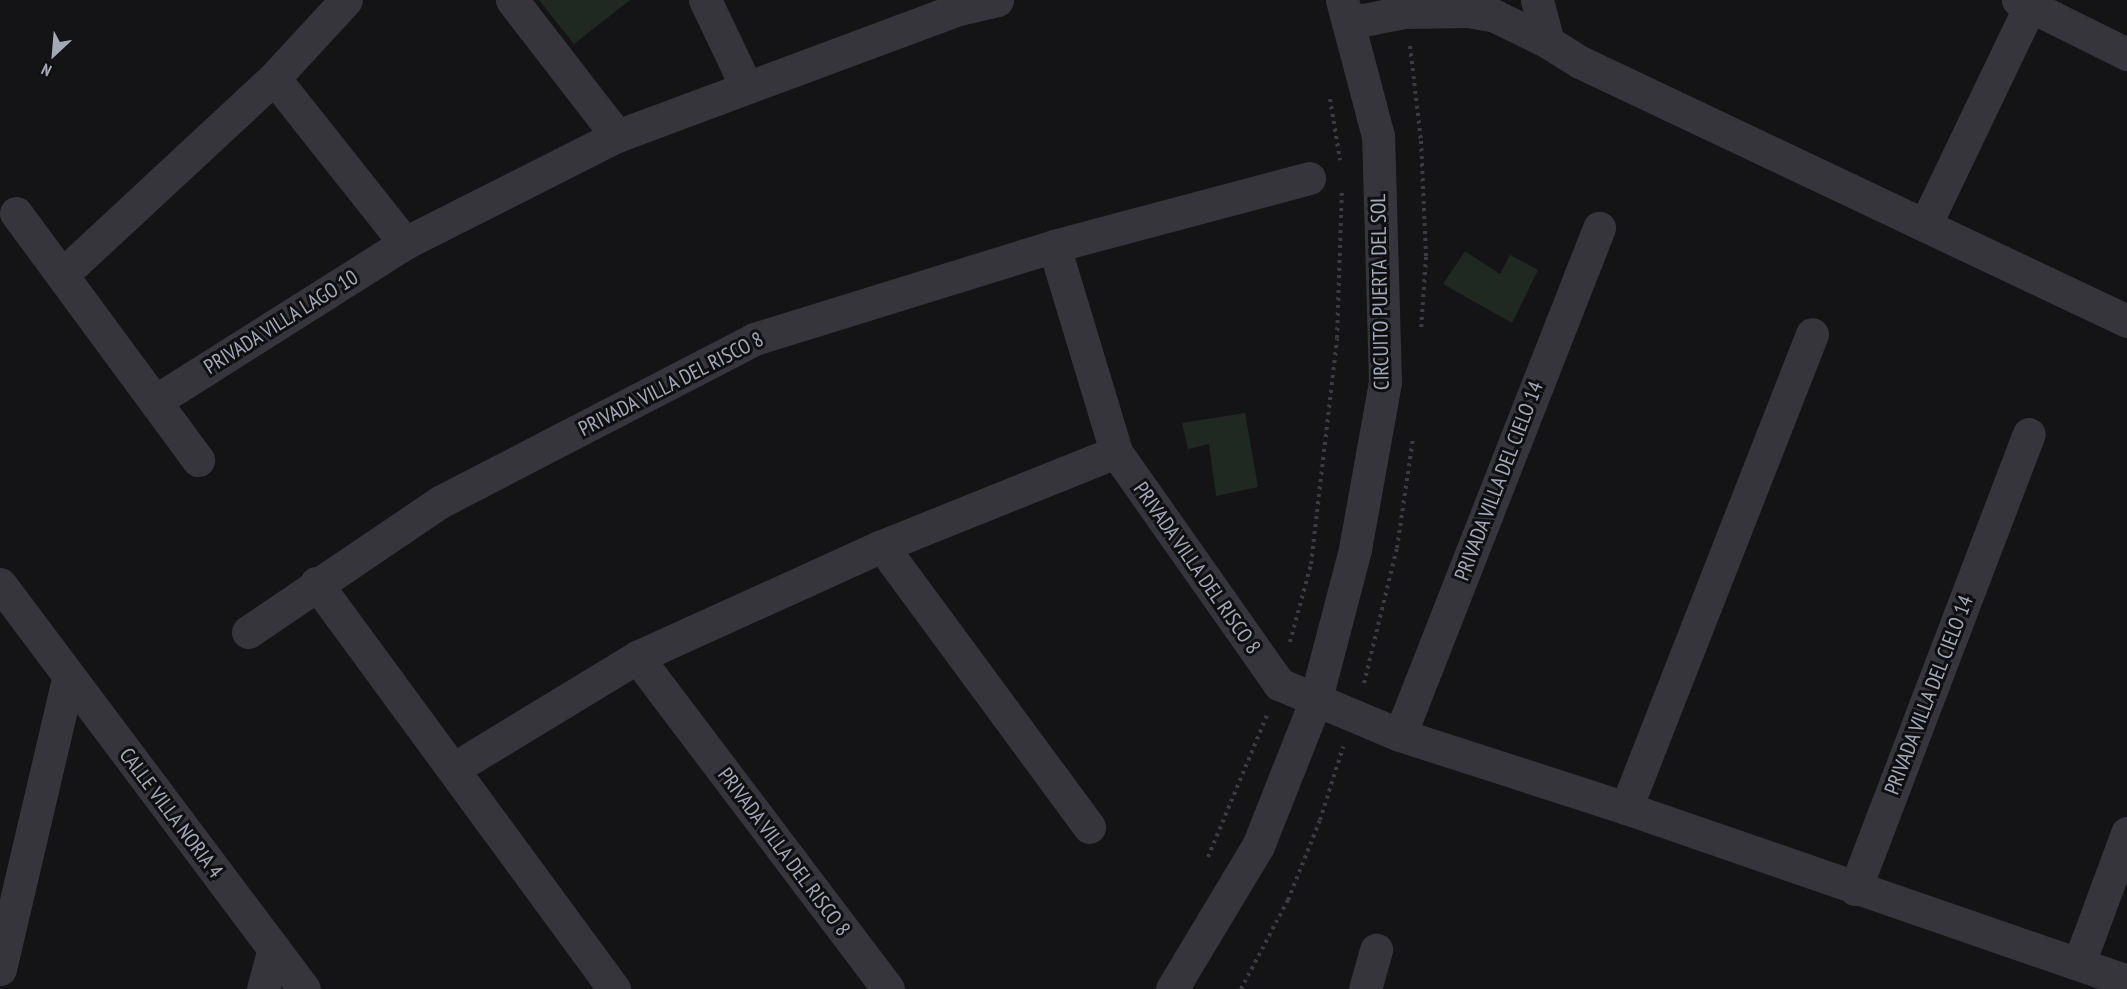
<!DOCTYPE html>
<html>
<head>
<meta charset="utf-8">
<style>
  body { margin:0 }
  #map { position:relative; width:2127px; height:989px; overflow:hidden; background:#141416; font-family:"PT Sans Narrow",sans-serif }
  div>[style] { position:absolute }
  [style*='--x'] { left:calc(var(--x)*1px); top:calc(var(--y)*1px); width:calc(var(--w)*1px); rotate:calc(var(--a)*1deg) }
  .green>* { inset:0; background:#202822 }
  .path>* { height:4px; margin-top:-2px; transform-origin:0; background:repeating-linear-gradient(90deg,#3b3c42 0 3px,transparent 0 7.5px) }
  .minor>* { height:33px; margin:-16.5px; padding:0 16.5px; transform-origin:16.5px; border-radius:16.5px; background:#35353b }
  span { translate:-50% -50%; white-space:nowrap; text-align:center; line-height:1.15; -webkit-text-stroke:6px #0f0f11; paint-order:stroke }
  .street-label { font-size:21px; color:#a5a9b6 }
  .north { position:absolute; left:24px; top:24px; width:60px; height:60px; -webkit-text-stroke:4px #0f0f11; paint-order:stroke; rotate:206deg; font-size:16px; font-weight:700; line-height:24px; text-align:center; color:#a5a9b6 }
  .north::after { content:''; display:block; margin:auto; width:21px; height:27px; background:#a5a9b6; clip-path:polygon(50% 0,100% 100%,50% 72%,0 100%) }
</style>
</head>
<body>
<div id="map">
  <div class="green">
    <div style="clip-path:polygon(539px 0,630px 0,574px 44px)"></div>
    <div style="clip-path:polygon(1465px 251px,1500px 274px,1510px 255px,1538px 270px,1512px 323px,1443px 284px)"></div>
    <div style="clip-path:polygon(1245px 413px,1258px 487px,1216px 496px,1209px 444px,1188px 449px,1182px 423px)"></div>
  </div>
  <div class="path">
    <div style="--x:1410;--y:46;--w:96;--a:83.4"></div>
    <div style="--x:1421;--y:141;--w:116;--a:87.5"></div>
    <div style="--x:1426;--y:257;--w:74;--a:93.9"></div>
    <div style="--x:1330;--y:99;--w:62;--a:80.7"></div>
    <div style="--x:1290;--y:642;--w:81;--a:-74.9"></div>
    <div style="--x:1311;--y:564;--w:227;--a:-83.4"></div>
    <div style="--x:1337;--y:338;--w:147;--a:-88.1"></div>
    <div style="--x:1364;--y:683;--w:139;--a:-76.3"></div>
    <div style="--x:1397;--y:548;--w:111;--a:-81.7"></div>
    <div style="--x:1208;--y:857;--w:154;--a:-67.4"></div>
    <div style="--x:1241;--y:989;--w:101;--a:-62.2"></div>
    <div style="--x:1288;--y:900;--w:86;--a:-68.2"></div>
    <div style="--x:1320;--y:820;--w:77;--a:-72.5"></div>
  </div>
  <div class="minor">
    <div style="--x:512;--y:0;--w:172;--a:52.3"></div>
    <div style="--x:705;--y:0;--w:95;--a:64.5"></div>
    <div style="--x:1537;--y:0;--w:43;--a:75.3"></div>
    <div style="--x:1548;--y:42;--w:38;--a:32"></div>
    <div style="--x:1580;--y:62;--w:605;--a:25.34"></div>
    <div style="--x:2018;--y:0;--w:122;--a:26.4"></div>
    <div style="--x:1348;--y:23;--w:57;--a:-11.1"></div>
    <div style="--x:1404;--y:12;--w:64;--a:-0.9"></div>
    <div style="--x:1468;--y:11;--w:27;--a:10"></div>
    <div style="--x:1495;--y:16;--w:59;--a:26.1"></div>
    <div style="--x:274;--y:78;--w:211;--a:51.6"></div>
    <div style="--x:16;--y:213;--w:307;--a:53.6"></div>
    <div style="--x:1926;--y:223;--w:247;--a:-64.4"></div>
    <div style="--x:1054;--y:246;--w:215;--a:73.2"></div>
    <div style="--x:1116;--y:452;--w:284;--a:54.9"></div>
    <div style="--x:1279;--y:684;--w:131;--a:22.9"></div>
    <div style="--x:1400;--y:735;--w:237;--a:17.9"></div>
    <div style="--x:1626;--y:808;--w:530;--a:19.05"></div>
    <div style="--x:63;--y:274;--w:288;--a:-42.9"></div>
    <div style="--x:274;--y:78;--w:106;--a:-47.3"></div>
    <div style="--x:157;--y:400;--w:294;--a:-32.3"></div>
    <div style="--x:405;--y:243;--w:237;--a:-26.8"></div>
    <div style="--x:617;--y:136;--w:365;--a:-20.4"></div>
    <div style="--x:959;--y:9;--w:39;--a:-13"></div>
    <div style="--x:882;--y:546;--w:349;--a:53.6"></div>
    <div style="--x:316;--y:583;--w:504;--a:53.72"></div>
    <div style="--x:0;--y:584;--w:506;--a:53.11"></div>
    <div style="--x:248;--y:632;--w:232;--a:-34.1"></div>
    <div style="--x:440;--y:502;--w:354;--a:-27.4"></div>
    <div style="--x:754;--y:339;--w:314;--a:-17.2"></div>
    <div style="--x:1054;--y:246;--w:264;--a:-14.9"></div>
    <div style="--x:637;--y:657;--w:416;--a:52.9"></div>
    <div style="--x:1400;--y:735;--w:545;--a:-68.57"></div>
    <div style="--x:453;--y:769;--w:215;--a:-31.3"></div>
    <div style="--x:637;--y:657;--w:269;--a:-24.4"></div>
    <div style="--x:882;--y:546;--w:252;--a:-21.9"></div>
    <div style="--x:1626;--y:808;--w:509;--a:-68.57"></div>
    <div style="--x:1855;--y:889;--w:487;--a:-69.1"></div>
    <div style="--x:2079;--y:963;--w:139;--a:-69.7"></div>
    <div style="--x:0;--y:969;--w:298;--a:-76.8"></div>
    <div style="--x:263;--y:989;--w:42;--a:-75"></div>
    <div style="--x:1172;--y:989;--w:167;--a:-59"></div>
    <div style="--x:1258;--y:846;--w:155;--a:-68.4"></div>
    <div style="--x:1315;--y:702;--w:158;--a:-75.3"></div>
    <div style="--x:1355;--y:549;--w:170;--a:-79.8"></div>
    <div style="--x:1385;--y:382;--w:246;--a:-91.6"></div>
    <div style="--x:1378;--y:136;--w:141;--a:-104.8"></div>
    <div style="--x:1365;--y:989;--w:41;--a:-74.2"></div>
  </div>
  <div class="street-label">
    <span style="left:1380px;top:292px;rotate:-91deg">CIRCUITO PUERTA DEL SOL</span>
    <span style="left:281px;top:322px;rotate:-32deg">PRIVADA VILLA LAGO 10</span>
    <span style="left:671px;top:384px;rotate:-27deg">PRIVADA VILLA DEL RISCO 8</span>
    <span style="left:1499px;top:481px;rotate:-69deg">PRIVADA VILLA DEL CIELO 14</span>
    <span style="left:1197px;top:568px;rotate:55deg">PRIVADA VILLA DEL RISCO 8</span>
    <span style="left:1929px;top:695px;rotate:-69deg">PRIVADA VILLA DEL CIELO 14</span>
    <span style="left:171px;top:813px;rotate:53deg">CALLE VILLA NORIA 4</span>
    <span style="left:784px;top:852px;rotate:53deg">PRIVADA VILLA DEL RISCO 8</span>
  </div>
  <div class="north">N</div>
</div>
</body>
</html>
